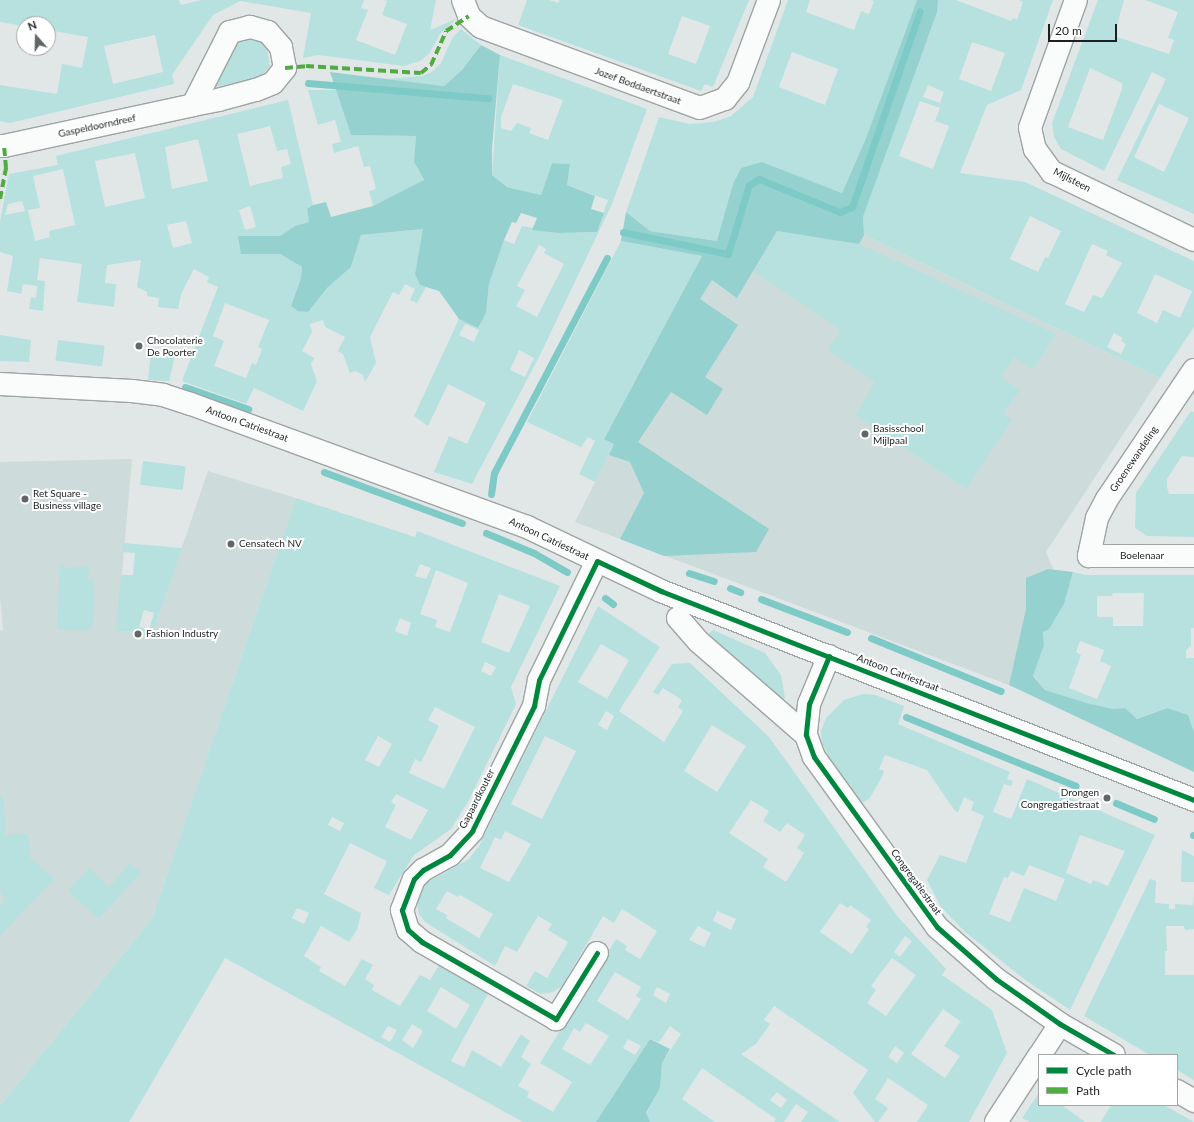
<!DOCTYPE html>
<html>
<head>
<meta charset="utf-8">
<style>
  body { margin:0 }
  #map { position:relative; width:1194px; height:1122px; overflow:hidden; background:#e1e7e7; font-family:Lato,sans-serif }
  div>[style] { position:absolute }
  [style*='--x'] { left:calc(var(--x)*1px); top:calc(var(--y)*1px); width:calc(var(--w)*1px); rotate:calc(var(--a)*1deg) }
  .built>* { inset:0; background:#cddbdb }
  .green>* { inset:0; background:#b6e1df; transform-origin:0 0 }
  .forest>* { inset:0; background:#95d2cf }
  .stream>* { height:7px; margin:-3.5px; padding:0 3.5px; transform-origin:3.5px; border-radius:3.5px; background:#7ecac7 }
  .roads { filter:drop-shadow(1px 0 #9fa3a3) drop-shadow(-1px 0 #9fa3a3) drop-shadow(0 1px #9fa3a3) drop-shadow(0 -1px #9fa3a3) }
  .minor>* { height:22px; margin:-11px; padding:0 11px; transform-origin:11px; border-radius:11px; background:#fafbfb }
  .major>* { height:22px; margin:-11px; padding:0 11px; transform-origin:11px; border-radius:11px; background:#fafbfb }
  .quiet>* { height:4px; margin-top:-2px; transform-origin:0; background:repeating-linear-gradient(90deg,#52aa43 0 8px,transparent 0 12px) }
  .cycleway>* { height:5px; margin:-2.5px; padding:0 2.5px; transform-origin:2.5px; border-radius:2.5px; background:#00873e }
  .dots>* { width:11px; height:11px; translate:-50% -50%; box-sizing:border-box; border:2px solid #fff; border-radius:50% }
  span { translate:-50% -50%; white-space:nowrap; text-align:center; line-height:1.15; -webkit-text-stroke:4px #fff; paint-order:stroke }
  .street-label { font-size:10px; color:#1c2020 }
  .poi-label { font-size:10px; color:#1c2020 }
  .left { translate:0 -50%; text-align:left }
  .right { translate:-100% -50%; text-align:right }
  .legend { position:absolute; left:1038px; top:1054px; width:140px; height:52px; box-sizing:border-box; background:#fff; border:1px solid #a4a6a6; margin:0; padding:5px 7px; list-style:none; font-size:12px; color:#1c2020 }
  .legend li { display:flex; align-items:center; gap:8px; height:20px }
  .legend b { width:20px; border:1px solid #a4a6a6 }
  .north { position:absolute; left:16px; top:16px; width:40px; height:40px; box-sizing:border-box; background:#fff; border:1px solid #a4a6a6; border-radius:50%; rotate:340deg; font-size:11px; font-weight:700; line-height:16px; text-align:center; color:#1c2020 }
  .north::after { content:''; display:block; margin:auto; width:14px; height:18px; background:#616666; clip-path:polygon(50% 0,100% 100%,50% 72%,0 100%) }
  .scale { position:absolute; left:1048px; top:24px; width:69px; height:18px; box-sizing:border-box; border:2px solid #1c2020; border-top:0; padding-left:5px; font-size:12px; line-height:14px; white-space:nowrap; color:#1c2020; -webkit-text-stroke:3px #fff; paint-order:stroke }
</style>
</head>
<body>
<div id="map">
  <div class="built">
    <div style="clip-path:polygon(760px 185px,1160px 378px,1046px 552px,1055px 574px,1009px 685px,575px 522px,614px 444px,609px 429px,702px 256px)"></div>
    <div style="clip-path:polygon(132px 459px,117px 631px,153px 632px,208px 471px,296px 498px,152px 919px,0 1106px,0 631px,3px 630px,0 596px,0 462px)"></div>
  </div>
  <div class="green">
    <div style="clip-path:polygon(evenodd,0 0,179px 0,181px 5px,201px 0,364px 0,361px 8px,368px 10px,356px 40px,395px 55px,407px 24px,382px 15px,387px 1px,384px 0,436px 0,430px 30px,456px 19px,440px 34px,429px 54px,420px 61px,404px 66px,318px 55px,303px 58px,311px 13px,240px 1px,213px 15px,172px 75px,174px 84px,10px 123px,0 121px,0 85px,57px 94px,62px 64px,82px 68px,88px 37px,48px 30px,48px 24px,24px 24px,24px 26px,0 22px,0 0,155px 35px,163px 72px,113px 84px,104px 46px,155px 35px)"></div>
    <div style="clip-path:polygon(evenodd,527px 0,549px 0,558px 3px,560px 0,749px 0,713px 87px,705px 84px,701px 91px,518px 25px,527px 0,682px 16px,710px 26px,696px 64px,668px 54px,682px 16px)"></div>
    <div style="clip-path:polygon(evenodd,788px 0,810px 0,806px 12px,854px 30px,861px 11px,869px 14px,874px 1px,871px 0,917px 0,866px 138px,842px 193px,762px 162px,733px 184px,718px 241px,650px 231px,626px 212px,659px 117px,689px 124px,714px 122px,731px 116px,753px 97px,788px 0,792px 52px,838px 69px,825px 105px,779px 87px,792px 52px)"></div>
    <div style="clip-path:polygon(evenodd,938px 0,956px 0,1011px 21px,1013px 18px,1017px 20px,1023px 2px,1019px 0,1053px 0,1021px 90px,987px 105px,960px 173px,1025px 182px,1194px 261px,1194px 327px,1160px 378px,864px 235px,863px 217px,936px 12px,938px 0,972px 42px,1005px 53px,991px 91px,959px 79px,972px 42px,938px 0,928px 85px,944px 92px,940px 103px,923px 97px,928px 85px,938px 0,920px 101px,940px 108px,935px 121px,949px 126px,933px 169px,899px 156px,920px 101px,938px 0,1030px 216px,1061px 231px,1048px 258px,1045px 257px,1038px 272px,1010px 259px,1030px 216px,938px 0,1092px 244px,1108px 251px,1106px 255px,1122px 263px,1102px 298px,1093px 295px,1084px 312px,1065px 304px,1092px 244px,938px 0,1155px 274px,1192px 291px,1180px 318px,1163px 310px,1157px 323px,1137px 313px,1155px 274px,938px 0,1114px 333px,1123px 338px,1121px 341px,1126px 344px,1121px 354px,1107px 347px,1114px 333px)"></div>
    <div style="clip-path:polygon(evenodd,1098px 0,1124px 0,1114px 36px,1169px 54px,1174px 40px,1168px 38px,1178px 12px,1145px 0,1194px 0,1194px 214px,1117px 180px,1166px 79px,1152px 72px,1104px 171px,1061px 149px,1054px 137px,1052px 123px,1098px 0,1090px 68px,1122px 83px,1122px 89px,1103px 140px,1068px 127px,1090px 68px,1098px 0,1159px 104px,1189px 118px,1164px 172px,1134px 157px,1159px 104px)"></div>
    <div style="clip-path:polygon(461px 29px,481px 45px,462px 70px,444px 86px,386px 79px,422px 76px,432px 72px,441px 63px,453px 37px)"></div>
    <div style="clip-path:polygon(249px 34px,266px 44px,270px 66px,263px 74px,251px 80px,210px 88px,238px 37px)"></div>
    <div style="clip-path:polygon(evenodd,500px 55px,647px 109px,612px 204px,540px 355px,472px 484px,434px 472px,449px 436px,467px 444px,486px 403px,448px 384px,428px 426px,414px 416px,459px 319px,478px 328px,486px 313px,489px 284px,504px 240px,514px 244px,522px 226px,559px 233px,597px 232px,608px 200px,567px 185px,570px 164px,552px 163px,541px 195px,507px 187px,492px 175px,500px 55px,513px 84px,563px 100px,548px 140px,529px 133px,531px 128px,517px 123px,511px 131px,501px 128px,501px 117px,513px 84px,500px 55px,539px 245px,546px 249px,544px 253px,564px 264px,537px 317px,516px 306px,525px 290px,517px 286px,539px 245px,500px 55px,465px 324px,479px 330px,474px 342px,459px 335px,465px 324px,500px 55px,519px 350px,534px 358px,525px 377px,510px 370px,519px 350px)"></div>
    <div style="clip-path:polygon(308px 90px,336px 90px,351px 135px,416px 136px,414px 162px,424px 181px,373px 206px,369px 191px,376px 189px,370px 166px,364px 167px,358px 146px,334px 153px,332px 144px,341px 142px,335px 120px,318px 125px)"></div>
    <div style="clip-path:polygon(evenodd,288px 100px,313px 205px,307px 209px,309px 222px,295px 226px,280px 236px,239px 236px,241px 254px,280px 254px,302px 267px,301px 278px,291px 306px,307px 312px,327px 288px,351px 267px,361px 235px,424px 229px,415px 274px,420px 285px,426px 287px,417px 303px,410px 300px,415px 289px,405px 284px,399px 295px,393px 292px,370px 337px,376px 363px,365px 382px,363px 375px,355px 371px,350px 373px,343px 354px,338px 351px,345px 337px,325px 327px,323px 320px,310px 324px,312px 332px,302px 351px,314px 358px,311px 364px,317px 381px,303px 411px,254px 388px,246px 404px,182px 381px,218px 287px,207px 282px,209px 277px,194px 269px,181px 294px,178px 309px,158px 307px,159px 298px,147px 296px,147px 292px,137px 287px,141px 260px,107px 265px,105px 283px,116px 284px,114px 307px,77px 302px,82px 264px,40px 258px,37px 280px,45px 281px,43px 311px,29px 309px,31px 297px,36px 298px,37px 286px,23px 284px,21px 294px,7px 291px,13px 256px,0 252px,0 221px,9px 174px,58px 165px,56px 156px,288px 100px,270px 126px,277px 151px,287px 149px,291px 164px,281px 167px,283px 178px,250px 186px,237px 134px,270px 126px,288px 100px,198px 139px,208px 181px,172px 189px,165px 147px,198px 139px,288px 100px,135px 153px,145px 198px,105px 207px,95px 161px,135px 153px,288px 100px,63px 169px,75px 225px,49px 231px,50px 237px,35px 241px,28px 210px,40px 208px,33px 176px,63px 169px,288px 100px,22px 201px,25px 211px,5px 215px,8px 204px,22px 201px,288px 100px,250px 206px,256px 227px,245px 230px,239px 210px,250px 206px,288px 100px,186px 221px,192px 243px,173px 248px,167px 225px,186px 221px,288px 100px,225px 303px,269px 320px,258px 347px,262px 349px,256px 365px,252px 363px,246px 378px,214px 366px,224px 341px,213px 336px,225px 303px)"></div>
    <div style="clip-path:polygon(777px 231px,859px 244px,1056px 334px,1033px 370px,1015px 357px,1001px 377px,1020px 390px,1003px 414px,1012px 420px,966px 489px,855px 415px,875px 382px,828px 350px,841px 330px,754px 272px)"></div>
    <div style="clip-path:polygon(621px 241px,702px 256px,604px 438px,614px 444px,595px 482px,579px 474px,595px 441px,588px 437px,581px 447px,527px 422px)"></div>
    <div style="clip-path:polygon(0 335px,31px 340px,29px 362px,0 361px)"></div>
    <div style="left:58px;top:340px;width:47px;height:21px;rotate:7deg"></div>
    <div style="clip-path:polygon(151px 352px,175px 356px,169px 381px,148px 380px)"></div>
    <div style="clip-path:polygon(1191px 411px,1194px 412px,1194px 457px,1182px 456px,1167px 479px,1167px 487px,1169px 494px,1194px 494px,1194px 537px,1147px 536px,1135px 528px,1136px 493px)"></div>
    <div style="left:143px;top:461px;width:43px;height:24px;rotate:7deg"></div>
    <div style="clip-path:polygon(evenodd,296px 498px,415px 537px,417px 531px,560px 586px,511px 687px,516px 704px,469px 800px,451px 829px,414px 855px,389px 895px,374px 888px,387px 861px,350px 843px,324px 894px,361px 913px,357px 930px,349px 942px,321px 926px,304px 956px,321px 967px,319px 971px,345px 986px,362px 959px,373px 965px,365px 979px,374px 985px,372px 990px,400px 1006px,420px 975px,430px 980px,439px 965px,488px 994px,451px 1061px,464px 1067px,472px 1050px,501px 1067px,521px 1034px,530px 1041px,521px 1057px,531px 1064px,518px 1086px,529px 1092px,527px 1097px,553px 1112px,572px 1082px,540px 1063px,616px 939px,627px 946px,625px 950px,640px 959px,657px 931px,622px 909px,614px 923px,603px 916px,562px 986px,553px 992px,541px 994px,526px 986px,535px 971px,547px 978px,568px 942px,548px 930px,552px 924px,538px 916px,517px 952px,505px 946px,495px 966px,425px 922px,419px 914px,417px 904px,421px 891px,428px 882px,469px 859px,479px 846px,598px 606px,660px 647px,619px 711px,664px 742px,683px 711px,678px 707px,682px 700px,663px 688px,658px 695px,653px 692px,672px 664px,690px 663px,769px 737px,898px 917px,946px 969px,942px 975px,992px 1010px,1007px 1053px,969px 1122px,917px 1122px,928px 1105px,888px 1078px,875px 1099px,888px 1108px,878px 1122px,875px 1122px,853px 1093px,868px 1070px,774px 1006px,764px 1020px,770px 1024px,756px 1044px,741px 1054px,840px 1122px,801px 1122px,808px 1112px,796px 1104px,784px 1122px,774px 1122px,776px 1119px,702px 1068px,682px 1099px,715px 1122px,650px 1122px,646px 1114px,660px 1088px,662px 1063px,681px 1034px,670px 1026px,659px 1042px,650px 1039px,596px 1122px,523px 1122px,225px 958px,129px 1122px,0 1122px,0 1106px,152px 919px,296px 498px,420px 564px,431px 568px,426px 579px,415px 576px,420px 564px,296px 498px,436px 570px,468px 583px,450px 632px,435px 627px,437px 620px,420px 614px,436px 570px,296px 498px,499px 594px,530px 606px,509px 653px,481px 642px,499px 594px,296px 498px,400px 618px,411px 623px,407px 636px,395px 631px,400px 618px,296px 498px,601px 644px,629px 660px,607px 699px,578px 682px,601px 644px,296px 498px,485px 662px,496px 667px,491px 676px,481px 671px,485px 662px,296px 498px,435px 707px,475px 727px,444px 789px,409px 773px,415px 759px,421px 762px,439px 726px,428px 720px,435px 707px,296px 498px,606px 711px,614px 716px,607px 730px,598px 725px,606px 711px,296px 498px,712px 725px,746px 746px,717px 792px,684px 771px,712px 725px,296px 498px,378px 736px,392px 744px,379px 767px,365px 760px,378px 736px,296px 498px,545px 736px,576px 751px,542px 819px,511px 804px,545px 736px,296px 498px,396px 794px,428px 810px,411px 840px,385px 827px,396px 805px,391px 802px,396px 794px,296px 498px,751px 800px,769px 811px,763px 821px,780px 832px,787px 823px,805px 835px,797px 848px,804px 853px,786px 882px,763px 867px,768px 859px,729px 833px,751px 800px,296px 498px,332px 817px,344px 823px,340px 831px,328px 825px,332px 817px,296px 498px,505px 831px,531px 844px,509px 882px,480px 868px,495px 837px,501px 840px,505px 831px,296px 498px,447px 891px,458px 897px,460px 895px,493px 914px,479px 938px,446px 918px,447px 915px,436px 909px,447px 891px,296px 498px,840px 903px,848px 908px,850px 905px,871px 920px,866px 927px,869px 929px,852px 954px,820px 932px,840px 903px,296px 498px,297px 908px,309px 913px,304px 924px,292px 918px,297px 908px,296px 498px,717px 911px,736px 919px,731px 930px,713px 921px,717px 911px,296px 498px,698px 926px,711px 933px,704px 947px,689px 940px,698px 926px,296px 498px,905px 936px,912px 941px,900px 957px,894px 952px,905px 936px,296px 498px,892px 958px,916px 975px,886px 1016px,867px 1003px,876px 990px,871px 986px,892px 958px,296px 498px,615px 972px,641px 987px,636px 996px,641px 999px,628px 1020px,597px 1001px,615px 972px,296px 498px,441px 987px,470px 1005px,456px 1029px,427px 1011px,441px 987px,296px 498px,657px 987px,670px 994px,666px 1003px,653px 995px,657px 987px,296px 498px,943px 1009px,964px 1024px,960px 1022px,944px 1046px,960px 1056px,945px 1078px,911px 1054px,943px 1009px,296px 498px,586px 1023px,609px 1036px,590px 1065px,562px 1049px,574px 1028px,580px 1032px,586px 1023px,296px 498px,412px 1024px,423px 1031px,413px 1048px,402px 1040px,412px 1024px,296px 498px,388px 1026px,397px 1030px,390px 1042px,381px 1037px,388px 1026px,296px 498px,628px 1039px,641px 1046px,635px 1055px,623px 1048px,628px 1039px,296px 498px,895px 1046px,904px 1053px,897px 1063px,888px 1057px,895px 1046px,296px 498px,777px 1092px,787px 1100px,781px 1108px,770px 1100px,777px 1092px)"></div>
    <div style="clip-path:polygon(evenodd,124px 543px,182px 548px,153px 632px,116px 631px,121px 575px,133px 575px,135px 553px,123px 552px,124px 543px,144px 610px,154px 613px,149px 630px,139px 627px,144px 610px)"></div>
    <div style="clip-path:polygon(60px 565px,64px 565px,64px 568px,89px 566px,88px 579px,94px 580px,93px 593px,95px 593px,92px 630px,57px 629px)"></div>
    <div style="clip-path:polygon(evenodd,1073px 572px,1086px 575px,1194px 575px,1194px 628px,1191px 628px,1191px 645px,1186px 650px,1186px 658px,1194px 658px,1194px 733px,1166px 708px,1137px 719px,1125px 708px,1113px 709px,1087px 703px,1045px 690px,1033px 675px,1044px 645px,1043px 631px,1064px 604px,1073px 572px,1113px 593px,1144px 593px,1143px 626px,1113px 626px,1113px 617px,1097px 617px,1097px 596px,1112px 596px,1113px 593px,1073px 572px,1080px 641px,1104px 650px,1100px 661px,1111px 666px,1097px 699px,1069px 688px,1081px 655px,1076px 652px,1080px 641px)"></div>
    <div style="clip-path:polygon(713px 630px,765px 653px,781px 675px,785px 698px,781px 700px,707px 635px)"></div>
    <div style="clip-path:polygon(evenodd,863px 694px,875px 695px,904px 706px,898px 724px,1010px 772px,1007px 779px,1013px 781px,1011px 786px,1004px 784px,993px 812px,1011px 819px,1027px 779px,1155px 835px,1070px 1010px,1024px 979px,964px 931px,941px 907px,927px 880px,940px 855px,966px 863px,984px 816px,971px 810px,974px 802px,964px 797px,958px 812px,955px 811px,927px 770px,885px 755px,879px 769px,884px 771px,881px 779px,869px 799px,861px 803px,829px 758px,822px 743px,821px 731px,826px 718px,844px 700px,863px 694px,1080px 835px,1125px 851px,1108px 886px,1093px 880px,1091px 884px,1066px 873px,1080px 835px,863px 694px,1029px 865px,1065px 879px,1056px 901px,1024px 888px,1010px 922px,989px 914px,1004px 877px,1008px 878px,1011px 871px,1024px 876px,1029px 865px)"></div>
    <div style="clip-path:polygon(0 795px,4px 801px,5px 835px,28px 834px,30px 857px,54px 879px,0 936px,0 906px,4px 901px,0 889px)"></div>
    <div style="clip-path:polygon(1182px 850px,1194px 856px,1194px 882px,1181px 882px)"></div>
    <div style="clip-path:polygon(130px 863px,141px 872px,99px 919px,68px 891px,89px 868px,109px 887px)"></div>
    <div style="clip-path:polygon(1150px 879px,1156px 881px,1155px 903px,1169px 904px,1169px 909px,1175px 909px,1175px 904px,1193px 905px,1194px 893px,1194px 929px,1185px 930px,1184px 926px,1166px 926px,1167px 951px,1165px 951px,1165px 975px,1194px 975px,1194px 1080px,1177px 1070px,1177px 1055px,1150px 1055px,1084px 1016px)"></div>
    <div style="clip-path:polygon(1039px 1093px,1039px 1105px,1062px 1105px,1085px 1122px,1030px 1122px,1022px 1118px)"></div>
    <div style="clip-path:polygon(1111px 1105px,1164px 1105px,1194px 1122px,1101px 1122px)"></div>
  </div>
  <div class="forest">
    <div style="clip-path:polygon(917px 0,938px 0,937px 12px,863px 217px,864px 235px,859px 244px,777px 231px,737px 298px,712px 280px,700px 299px,738px 325px,705px 377px,723px 389px,707px 415px,671px 392px,638px 442px,769px 529px,756px 552px,664px 556px,620px 539px,644px 493px,630px 462px,609px 455px,614px 444px,604px 439px,702px 256px,621px 241px,626px 212px,650px 231px,717px 241px,733px 184px,741px 168px,762px 162px,842px 193px,866px 138px)"></div>
    <div style="clip-path:polygon(481px 45px,500px 55px,492px 148px,492px 175px,507px 187px,541px 195px,552px 163px,570px 164px,567px 185px,595px 196px,591px 209px,604px 213px,597px 232px,559px 233px,532px 230px,537px 218px,521px 213px,516px 223px,512px 222px,504px 240px,489px 284px,486px 313px,478px 328px,459px 319px,439px 291px,420px 285px,415px 274px,423px 229px,361px 235px,351px 267px,327px 288px,308px 312px,298px 311px,291px 306px,301px 278px,302px 267px,280px 254px,241px 254px,238px 236px,280px 236px,295px 226px,309px 222px,307px 209px,313px 205px,326px 202px,331px 217px,373px 206px,424px 180px,414px 162px,416px 136px,351px 135px,330px 72px,444px 86px,462px 70px)"></div>
    <div style="clip-path:polygon(1048px 569px,1073px 572px,1064px 604px,1049px 629px,1043px 632px,1044px 645px,1033px 676px,1045px 690px,1087px 703px,1113px 709px,1125px 708px,1137px 719px,1167px 708px,1188px 715px,1194px 733px,1194px 772px,1009px 685px,1026px 609px,1026px 578px)"></div>
    <div style="clip-path:polygon(650px 1039px,670px 1049px,662px 1063px,660px 1088px,646px 1113px,650px 1122px,596px 1122px)"></div>
  </div>
  <div class="stream">
    <div style="--x:308;--y:83;--w:181;--a:4.8"></div>
    <div style="--x:623;--y:232;--w:107;--a:11.8"></div>
    <div style="--x:728;--y:254;--w:72;--a:-73.1"></div>
    <div style="--x:749;--y:185;--w:12;--a:-31"></div>
    <div style="--x:759;--y:179;--w:87;--a:22.2"></div>
    <div style="--x:840;--y:212;--w:13;--a:-23"></div>
    <div style="--x:852;--y:207;--w:207;--a:-70.9"></div>
    <div style="--x:185;--y:387;--w:67;--a:19.2"></div>
    <div style="--x:324;--y:472;--w:147;--a:20.3"></div>
    <div style="--x:491;--y:494;--w:21;--a:-82"></div>
    <div style="--x:494;--y:473;--w:243;--a:-62.3"></div>
    <div style="--x:486;--y:533;--w:52;--a:22.6"></div>
    <div style="--x:534;--y:553;--w:38;--a:30"></div>
    <div style="--x:689;--y:573;--w:26;--a:18"></div>
    <div style="--x:730;--y:588;--w:11;--a:22"></div>
    <div style="--x:605;--y:598;--w:10;--a:37"></div>
    <div style="--x:761;--y:599;--w:92;--a:21"></div>
    <div style="--x:871;--y:638;--w:140;--a:22.2"></div>
    <div style="--x:906;--y:717;--w:183;--a:22.1"></div>
    <div style="--x:1116;--y:803;--w:41;--a:22.8"></div>
    <div style="--x:1193;--y:835;--w:1;--a:0"></div>
  </div>
  <div class="roads">
    <div class="minor">
      <div style="--x:463;--y:0;--w:17;--a:69"></div>
      <div style="--x:469;--y:16;--w:16;--a:43"></div>
      <div style="--x:481;--y:27;--w:233;--a:20.3"></div>
      <div style="--x:700;--y:108;--w:27;--a:-20"></div>
      <div style="--x:725;--y:99;--w:21;--a:-51"></div>
      <div style="--x:738;--y:83;--w:89;--a:-69.5"></div>
      <div style="--x:1076;--y:0;--w:136;--a:109.8"></div>
      <div style="--x:1030;--y:128;--w:22;--a:77"></div>
      <div style="--x:1035;--y:149;--w:29;--a:54"></div>
      <div style="--x:1052;--y:172;--w:157;--a:25.6"></div>
      <div style="--x:0;--y:146;--w:4;--a:0"></div>
      <div style="--x:4;--y:146;--w:193;--a:-12.2"></div>
      <div style="--x:193;--y:105;--w:25;--a:-11"></div>
      <div style="--x:218;--y:100;--w:39;--a:-15"></div>
      <div style="--x:256;--y:90;--w:18;--a:-22"></div>
      <div style="--x:273;--y:83;--w:19;--a:-51"></div>
      <div style="--x:285;--y:68;--w:21;--a:-101"></div>
      <div style="--x:281;--y:47;--w:20;--a:-131"></div>
      <div style="--x:268;--y:32;--w:19;--a:-164"></div>
      <div style="--x:250;--y:27;--w:21;--a:166"></div>
      <div style="--x:230;--y:32;--w:82;--a:116.9"></div>
      <div style="--x:1194;--y:370;--w:156;--a:124"></div>
      <div style="--x:1107;--y:499;--w:21;--a:118"></div>
      <div style="--x:1097;--y:518;--w:39;--a:102"></div>
      <div style="--x:1089;--y:556;--w:105;--a:0"></div>
      <div style="--x:678;--y:618;--w:32;--a:49"></div>
      <div style="--x:699;--y:642;--w:142;--a:41"></div>
      <div style="--x:829;--y:656;--w:52;--a:112.6"></div>
      <div style="--x:809;--y:704;--w:31;--a:96"></div>
      <div style="--x:806;--y:735;--w:23;--a:70"></div>
      <div style="--x:814;--y:757;--w:210;--a:54.1"></div>
      <div style="--x:937;--y:927;--w:79;--a:41.4"></div>
      <div style="--x:996;--y:979;--w:78;--a:35.1"></div>
      <div style="--x:1060;--y:1024;--w:62;--a:29.9"></div>
      <div style="--x:597;--y:953;--w:78;--a:121.8"></div>
      <div style="--x:556;--y:1019;--w:155;--a:-150.1"></div>
      <div style="--x:422;--y:942;--w:18;--a:-139"></div>
      <div style="--x:408;--y:930;--w:21;--a:-107"></div>
      <div style="--x:402;--y:910;--w:33;--a:-69"></div>
      <div style="--x:414;--y:879;--w:13;--a:-45"></div>
      <div style="--x:423;--y:870;--w:31;--a:-29"></div>
      <div style="--x:450;--y:855;--w:33;--a:-47"></div>
      <div style="--x:472;--y:831;--w:140;--a:-63.6"></div>
      <div style="--x:534;--y:706;--w:26;--a:-79"></div>
      <div style="--x:539;--y:680;--w:132;--a:-64"></div>
      <div style="--x:1040;--y:1055;--w:37;--a:-57"></div>
      <div style="--x:1177;--y:1091;--w:20;--a:30"></div>
      <div style="--x:996;--y:1122;--w:79;--a:-56.9"></div>
    </div>
    <div class="major">
      <div style="--x:0;--y:384;--w:132;--a:3"></div>
      <div style="--x:132;--y:391;--w:31;--a:7"></div>
      <div style="--x:163;--y:395;--w:29;--a:18"></div>
      <div style="--x:191;--y:404;--w:358;--a:20.1"></div>
      <div style="--x:527;--y:527;--w:148;--a:25.5"></div>
      <div style="--x:661;--y:591;--w:573;--a:21.41"></div>
    </div>
  </div>
  <div class="quiet">
    <div style="--x:285;--y:68;--w:21;--a:-5"></div>
    <div style="--x:306;--y:66;--w:115;--a:3.5"></div>
    <div style="--x:421;--y:73;--w:13;--a:-39"></div>
    <div style="--x:431;--y:65;--w:37;--a:-66"></div>
    <div style="--x:446;--y:31;--w:27;--a:-33"></div>
    <div style="--x:0;--y:199;--w:32;--a:-79"></div>
    <div style="--x:6;--y:168;--w:22;--a:-95"></div>
  </div>
  <div class="cycleway">
    <div style="--x:829;--y:656;--w:52;--a:112.6"></div>
    <div style="--x:809;--y:704;--w:31;--a:96"></div>
    <div style="--x:806;--y:735;--w:23;--a:70"></div>
    <div style="--x:814;--y:757;--w:210;--a:54.1"></div>
    <div style="--x:937;--y:927;--w:79;--a:41.4"></div>
    <div style="--x:996;--y:979;--w:78;--a:35.1"></div>
    <div style="--x:1060;--y:1024;--w:62;--a:29.9"></div>
    <div style="--x:597;--y:953;--w:78;--a:121.8"></div>
    <div style="--x:556;--y:1019;--w:155;--a:-150.1"></div>
    <div style="--x:422;--y:942;--w:18;--a:-139"></div>
    <div style="--x:408;--y:930;--w:21;--a:-107"></div>
    <div style="--x:402;--y:910;--w:33;--a:-69"></div>
    <div style="--x:414;--y:879;--w:13;--a:-45"></div>
    <div style="--x:423;--y:870;--w:31;--a:-29"></div>
    <div style="--x:450;--y:855;--w:33;--a:-47"></div>
    <div style="--x:472;--y:831;--w:140;--a:-63.6"></div>
    <div style="--x:534;--y:706;--w:26;--a:-79"></div>
    <div style="--x:539;--y:680;--w:132;--a:-64"></div>
    <div style="--x:597;--y:561;--w:71;--a:25.1"></div>
    <div style="--x:661;--y:591;--w:573;--a:21.41"></div>
  </div>
  <div class="dots">
    <div style="left:139px;top:346px;background:#616666"></div>
    <div style="left:865px;top:434px;background:#616666"></div>
    <div style="left:25px;top:499px;background:#616666"></div>
    <div style="left:231px;top:544px;background:#616666"></div>
    <div style="left:138px;top:634px;background:#616666"></div>
    <div style="left:1107px;top:798px;background:#616666"></div>
  </div>
  <div class="street-label">
    <span style="left:638px;top:86px;rotate:20deg">Jozef Boddaertstraat</span>
    <span style="left:97px;top:126px;rotate:-12deg">Gaspeldoorndreef</span>
    <span style="left:1072px;top:180px;rotate:27deg">Mijlsteen</span>
    <span style="left:247px;top:424px;rotate:20deg">Antoon Catriestraat</span>
    <span style="left:1134px;top:459px;rotate:-56deg">Groenewandeling</span>
    <span style="left:549px;top:539px;rotate:25deg">Antoon Catriestraat</span>
    <span style="left:1142px;top:556px">Boelenaar</span>
    <span style="left:898px;top:673px;rotate:21deg">Antoon Catriestraat</span>
    <span style="left:477px;top:799px;rotate:-63deg">Gapaardkouter</span>
    <span style="left:916px;top:882px;rotate:54deg">Congregatiestraat</span>
  </div>
  <div class="poi-label">
    <span class="left" style="left:147px;top:346px">Chocolaterie<br>De Poorter</span>
    <span class="left" style="left:873px;top:434px">Basisschool<br>Mijlpaal</span>
    <span class="left" style="left:33px;top:499px">Ret Square -<br>Business village</span>
    <span class="left" style="left:239px;top:544px">Censatech NV</span>
    <span class="left" style="left:146px;top:634px">Fashion Industry</span>
    <span class="right" style="left:1099px;top:798px">Drongen<br>Congregatiestraat</span>
  </div>
  <ul class="legend">
  <li><b style="height:5px;background:#00873e"></b>Cycle path</li>
  <li><b style="height:5px;background:#52aa43"></b>Path</li>
  </ul>
  <div class="north">N</div>
  <div class="scale">20 m</div>
</div>
</body>
</html>
